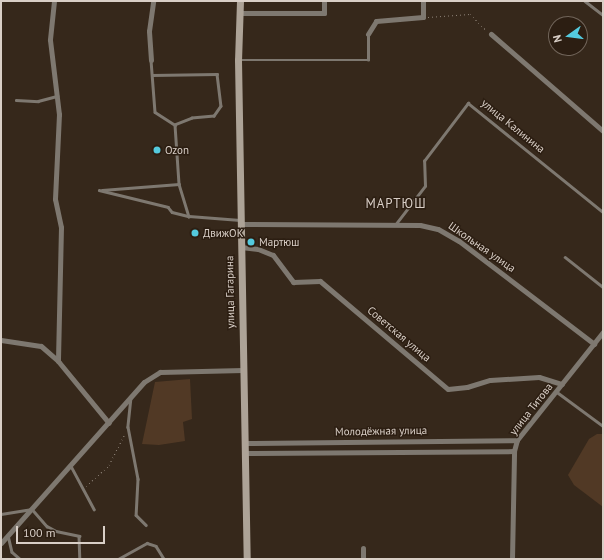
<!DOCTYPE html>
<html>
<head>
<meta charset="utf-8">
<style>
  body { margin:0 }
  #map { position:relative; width:604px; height:560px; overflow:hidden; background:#36281b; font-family:"PT Sans",sans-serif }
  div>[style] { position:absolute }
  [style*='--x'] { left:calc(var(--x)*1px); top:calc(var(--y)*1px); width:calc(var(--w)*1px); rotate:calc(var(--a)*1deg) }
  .green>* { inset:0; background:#513925 }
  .path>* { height:1px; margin-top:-0.5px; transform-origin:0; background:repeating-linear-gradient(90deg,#8e8378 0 1px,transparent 0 4px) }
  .service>* { height:2.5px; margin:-1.25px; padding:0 1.25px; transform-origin:1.25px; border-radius:1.25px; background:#7e7870 }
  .minor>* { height:5px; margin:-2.5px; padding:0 2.5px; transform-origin:2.5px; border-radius:2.5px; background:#7e7870 }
  .secondary>* { height:7px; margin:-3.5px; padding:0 3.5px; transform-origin:3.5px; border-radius:3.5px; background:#ada397 }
  .dots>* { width:11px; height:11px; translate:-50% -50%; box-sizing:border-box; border:2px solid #2c1e12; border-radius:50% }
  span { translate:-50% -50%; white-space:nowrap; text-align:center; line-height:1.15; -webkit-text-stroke:3px #2c1e12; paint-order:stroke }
  .street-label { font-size:11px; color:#d9cfc7 }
  .poi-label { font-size:11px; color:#d9cfc7 }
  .left { translate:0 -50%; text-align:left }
  .quarter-label { font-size:13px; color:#d9cfc7; letter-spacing:1px }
  .frame { position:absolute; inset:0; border:2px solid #d9cfc7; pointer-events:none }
  .north { position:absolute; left:548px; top:16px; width:40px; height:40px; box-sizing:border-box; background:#2c1e12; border:1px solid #71655a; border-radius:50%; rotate:256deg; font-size:11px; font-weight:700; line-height:16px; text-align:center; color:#d9cfc7 }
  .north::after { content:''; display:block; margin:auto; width:14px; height:18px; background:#54cade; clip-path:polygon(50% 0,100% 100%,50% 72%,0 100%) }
  .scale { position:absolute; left:16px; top:526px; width:89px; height:18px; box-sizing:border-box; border:2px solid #d9cfc7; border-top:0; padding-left:5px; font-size:12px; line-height:14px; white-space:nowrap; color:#d9cfc7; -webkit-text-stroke:3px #2c1e12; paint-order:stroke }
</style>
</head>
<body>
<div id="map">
  <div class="green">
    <div style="clip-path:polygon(190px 379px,192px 419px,183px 422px,185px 441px,159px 445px,142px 444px,155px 382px)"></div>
    <div style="clip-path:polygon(597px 434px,603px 434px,603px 507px,574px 485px,568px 475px,589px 439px)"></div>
  </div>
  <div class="path">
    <div style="--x:428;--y:17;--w:42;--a:-4.1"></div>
    <div style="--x:470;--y:14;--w:23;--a:45"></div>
    <div style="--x:86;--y:486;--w:31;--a:-42"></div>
    <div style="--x:109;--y:465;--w:34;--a:-63"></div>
  </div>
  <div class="service">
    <div style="--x:585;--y:1;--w:23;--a:38"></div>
    <div style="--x:151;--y:60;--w:52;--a:85.6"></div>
    <div style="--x:155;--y:112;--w:24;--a:33"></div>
    <div style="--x:175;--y:125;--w:59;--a:86.1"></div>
    <div style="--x:179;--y:184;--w:34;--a:73"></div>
    <div style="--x:189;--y:216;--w:51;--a:4.5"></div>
    <div style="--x:238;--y:60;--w:130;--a:0"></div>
    <div style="--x:368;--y:60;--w:26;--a:-90"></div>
    <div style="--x:152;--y:75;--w:65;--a:-0.9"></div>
    <div style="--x:217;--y:74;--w:32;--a:83"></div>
    <div style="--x:221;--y:106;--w:12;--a:125"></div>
    <div style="--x:214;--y:116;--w:22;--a:175"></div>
    <div style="--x:192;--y:118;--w:18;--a:158"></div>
    <div style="--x:16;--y:100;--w:22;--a:3"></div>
    <div style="--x:38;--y:101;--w:20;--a:-15"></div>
    <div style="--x:99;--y:190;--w:71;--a:13.8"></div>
    <div style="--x:168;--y:207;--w:6;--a:51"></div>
    <div style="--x:172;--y:212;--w:16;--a:14"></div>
    <div style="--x:102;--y:190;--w:77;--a:-4.5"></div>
    <div style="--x:395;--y:225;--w:49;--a:-52.4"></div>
    <div style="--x:425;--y:186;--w:25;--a:-92"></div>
    <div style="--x:424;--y:161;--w:73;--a:-52.8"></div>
    <div style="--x:468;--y:103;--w:174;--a:38.9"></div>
    <div style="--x:565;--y:257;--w:48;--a:38.3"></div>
    <div style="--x:557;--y:392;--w:57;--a:36.5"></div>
    <div style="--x:131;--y:397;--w:30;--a:96"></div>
    <div style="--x:128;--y:427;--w:53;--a:79.1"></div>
    <div style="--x:138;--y:479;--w:36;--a:93"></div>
    <div style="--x:136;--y:515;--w:14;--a:45"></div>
    <div style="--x:71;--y:466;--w:49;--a:61.9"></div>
    <div style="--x:1;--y:514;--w:31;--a:-9"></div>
    <div style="--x:32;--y:509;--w:23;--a:49"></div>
    <div style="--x:47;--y:526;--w:10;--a:29"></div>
    <div style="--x:56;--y:531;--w:24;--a:12"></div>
    <div style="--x:79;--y:536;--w:23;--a:88"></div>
    <div style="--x:8;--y:535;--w:17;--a:77"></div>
    <div style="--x:12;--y:552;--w:11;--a:41"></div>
    <div style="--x:118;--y:559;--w:33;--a:-29"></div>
    <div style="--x:147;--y:543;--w:9;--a:18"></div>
    <div style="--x:156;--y:546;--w:15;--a:58"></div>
  </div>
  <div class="minor">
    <div style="--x:54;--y:1;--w:39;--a:96"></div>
    <div style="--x:50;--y:40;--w:75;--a:83.1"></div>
    <div style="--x:59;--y:114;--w:85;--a:92.7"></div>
    <div style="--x:55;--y:199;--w:29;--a:78"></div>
    <div style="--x:61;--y:227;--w:134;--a:91.3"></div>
    <div style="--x:239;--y:13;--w:85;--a:0"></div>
    <div style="--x:324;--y:13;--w:12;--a:-90"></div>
    <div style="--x:368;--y:34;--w:15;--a:-58"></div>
    <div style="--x:376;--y:21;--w:47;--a:-4.9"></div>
    <div style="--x:423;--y:17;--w:16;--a:-90"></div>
    <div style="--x:491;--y:34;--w:148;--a:40.9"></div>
    <div style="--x:151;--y:60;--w:29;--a:-94"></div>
    <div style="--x:149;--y:31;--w:30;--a:-82"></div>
    <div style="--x:240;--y:224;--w:180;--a:0.3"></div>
    <div style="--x:420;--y:225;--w:18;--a:13"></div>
    <div style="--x:438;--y:229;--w:24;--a:30"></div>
    <div style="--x:459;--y:241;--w:170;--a:37.3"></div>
    <div style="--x:241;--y:247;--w:17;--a:7"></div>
    <div style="--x:258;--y:249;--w:16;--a:22"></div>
    <div style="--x:273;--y:255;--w:34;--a:53"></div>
    <div style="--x:293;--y:282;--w:27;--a:-2"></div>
    <div style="--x:320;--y:281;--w:167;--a:40.2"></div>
    <div style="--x:448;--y:389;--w:19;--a:-6"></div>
    <div style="--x:467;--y:387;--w:24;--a:-17"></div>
    <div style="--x:490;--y:380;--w:49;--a:-3.5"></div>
    <div style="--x:539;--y:377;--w:24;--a:17"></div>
    <div style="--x:1;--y:340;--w:40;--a:8.5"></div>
    <div style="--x:41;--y:346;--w:23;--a:41"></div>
    <div style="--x:58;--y:361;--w:80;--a:50.6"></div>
    <div style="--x:245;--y:443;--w:272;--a:-0.6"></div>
    <div style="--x:245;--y:453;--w:269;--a:-0.4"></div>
    <div style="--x:1;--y:543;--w:215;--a:-48.4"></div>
    <div style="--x:144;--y:382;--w:19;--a:-32"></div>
    <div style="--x:160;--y:372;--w:83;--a:-1.4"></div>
    <div style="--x:363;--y:559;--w:11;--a:-90"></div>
    <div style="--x:512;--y:559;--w:108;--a:-88.9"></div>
    <div style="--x:514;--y:451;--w:11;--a:-75"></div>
    <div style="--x:517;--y:440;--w:138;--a:-51.5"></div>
  </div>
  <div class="secondary">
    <div style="--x:240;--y:1;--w:59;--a:91.9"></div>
    <div style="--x:238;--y:60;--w:499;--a:89"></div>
  </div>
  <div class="dots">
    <div style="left:157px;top:150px;background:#54cade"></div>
    <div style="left:195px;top:233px;background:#54cade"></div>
    <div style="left:251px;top:242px;background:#54cade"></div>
  </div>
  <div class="street-label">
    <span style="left:513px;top:126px;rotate:39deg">улица Калинина</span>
    <span style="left:482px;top:247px;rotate:35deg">Школьная улица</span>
    <span style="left:230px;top:292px;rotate:-91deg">улица Гагарина</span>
    <span style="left:399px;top:334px;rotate:40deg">Советская улица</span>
    <span style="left:531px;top:409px;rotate:-52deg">улица Титова</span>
    <span style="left:381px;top:431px;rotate:-1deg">Молодёжная улица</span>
  </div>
  <div class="poi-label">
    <span class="left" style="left:165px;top:150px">Ozon</span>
    <span class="left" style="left:203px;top:233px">ДвижОК</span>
    <span class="left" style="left:259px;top:242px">Мартюш</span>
  </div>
  <div class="quarter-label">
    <span style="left:396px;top:204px">МАРТЮШ</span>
  </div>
  <div class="frame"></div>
  <div class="north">N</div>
  <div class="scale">100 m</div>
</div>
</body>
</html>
